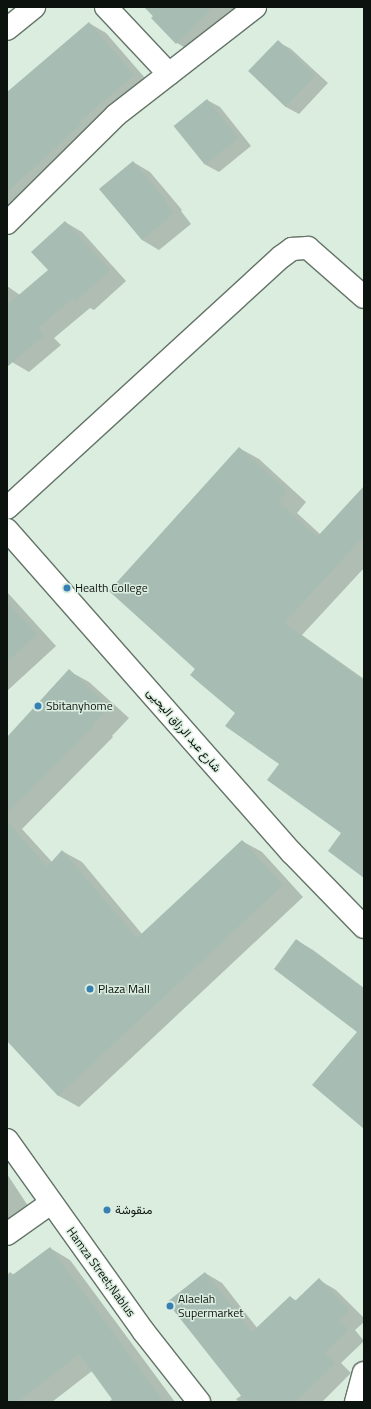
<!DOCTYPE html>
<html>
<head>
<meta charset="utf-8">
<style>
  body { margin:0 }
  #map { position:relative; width:371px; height:1409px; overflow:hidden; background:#dbeddf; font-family:"Titillium Web",Vazirmatn,sans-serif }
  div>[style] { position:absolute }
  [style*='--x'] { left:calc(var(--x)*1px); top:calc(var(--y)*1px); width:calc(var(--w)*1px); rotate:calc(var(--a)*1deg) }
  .shadow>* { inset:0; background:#0003 }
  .building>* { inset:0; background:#a7bdb4; transform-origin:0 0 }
  .roads { filter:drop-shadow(1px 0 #647468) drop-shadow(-1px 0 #647468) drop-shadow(0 1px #647468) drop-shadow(0 -1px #647468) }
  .minor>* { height:22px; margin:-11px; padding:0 11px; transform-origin:11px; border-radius:11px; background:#fff }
  .dots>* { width:11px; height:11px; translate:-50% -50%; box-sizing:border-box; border:2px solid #dbeddf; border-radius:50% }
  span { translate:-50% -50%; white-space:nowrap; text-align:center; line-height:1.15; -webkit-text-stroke:3px #dbeddf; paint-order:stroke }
  .poi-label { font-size:12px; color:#0c120e }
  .left { translate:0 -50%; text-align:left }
  .street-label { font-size:12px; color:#0c120e }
  .frame { position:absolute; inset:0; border:8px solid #0c120e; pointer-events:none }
</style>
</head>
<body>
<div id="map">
  <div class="shadow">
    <div style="clip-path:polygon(145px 7px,240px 7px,194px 53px,177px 43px)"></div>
    <div style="clip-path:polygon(89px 23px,106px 33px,151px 85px,7px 218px,7px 94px)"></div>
    <div style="clip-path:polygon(278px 42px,291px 49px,328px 83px,299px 114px,286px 107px,250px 72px)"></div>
    <div style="clip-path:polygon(207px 100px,220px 107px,251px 146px,219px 172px,206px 165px)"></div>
    <div style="clip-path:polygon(133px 162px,150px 172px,182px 210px,181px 211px,191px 224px,159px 250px,142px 240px,101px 190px)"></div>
    <div style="clip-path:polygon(65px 222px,82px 232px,126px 281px,94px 310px,90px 308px,54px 338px,61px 345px,29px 372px,12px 362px,7px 356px,7px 286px,20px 295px,49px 271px)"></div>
    <div style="clip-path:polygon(239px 448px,259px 459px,306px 502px,297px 513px,321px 535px,364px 490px,364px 568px,302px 635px,364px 679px,364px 877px,342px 833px,197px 669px)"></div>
    <div style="clip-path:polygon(7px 592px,56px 646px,7px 691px)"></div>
    <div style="clip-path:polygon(69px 671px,89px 682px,129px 718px,112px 736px,113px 737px,22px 829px,52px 862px,62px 851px,82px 862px,142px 934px,242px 841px,262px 852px,303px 897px,79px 1107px,59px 1096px,7px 1039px,7px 739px)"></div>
    <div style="clip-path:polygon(296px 940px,313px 950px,364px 988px,364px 1127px,359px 1031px)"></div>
    <div style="clip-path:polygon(7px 1174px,34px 1215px,7px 1233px)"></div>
    <div style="clip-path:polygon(50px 1248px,70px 1260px,175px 1402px,109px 1402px,113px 1398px,92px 1371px,52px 1402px,7px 1402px,7px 1275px,10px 1272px,14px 1275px)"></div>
    <div style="clip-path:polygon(205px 1273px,222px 1283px,258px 1329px,290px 1297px,297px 1301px,319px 1280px,336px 1290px,364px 1318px,364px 1322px,355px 1330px,364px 1341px,341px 1363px,351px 1373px,322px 1402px,239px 1402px,236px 1399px,242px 1395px)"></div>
  </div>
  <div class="building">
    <div style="clip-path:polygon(144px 7px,213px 7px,176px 44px,151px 18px,153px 16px)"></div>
    <div style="clip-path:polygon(89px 22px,134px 75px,79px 122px,81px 124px,7px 192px,7px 92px)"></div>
    <div style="left:278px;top:40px;width:52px;height:43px;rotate:44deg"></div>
    <div style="left:207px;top:99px;width:50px;height:43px;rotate:51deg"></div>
    <div style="clip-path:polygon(133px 161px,166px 200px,164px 201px,174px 213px,142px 240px,99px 189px)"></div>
    <div style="clip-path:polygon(65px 221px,110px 270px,76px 301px,73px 298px,38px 328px,44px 335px,7px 367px,7px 305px,48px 270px,31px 252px)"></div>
    <div style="clip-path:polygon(239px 447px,287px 491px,278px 501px,317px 537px,364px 486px,364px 536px,284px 623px,364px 681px,364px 878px,328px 851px,341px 833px,267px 780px,279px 764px,225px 726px,235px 713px,190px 675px,195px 669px,109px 591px)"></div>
    <div style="clip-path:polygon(7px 602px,37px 634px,7px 662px)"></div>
    <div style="clip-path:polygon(69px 669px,109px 707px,93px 724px,94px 725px,7px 813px,7px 737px)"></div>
    <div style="clip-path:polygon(7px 821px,47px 867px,62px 850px,137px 938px,242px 840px,283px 885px,58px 1096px,7px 1041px)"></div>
    <div style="clip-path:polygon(296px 939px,364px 989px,364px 1129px,312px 1085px,357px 1032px,274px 969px)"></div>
    <div style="clip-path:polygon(50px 1247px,164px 1402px,114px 1402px,79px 1354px,18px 1402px,7px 1402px,7px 1279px)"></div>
    <div style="clip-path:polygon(205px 1272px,252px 1332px,290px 1296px,295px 1301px,319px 1278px,349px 1310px,339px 1320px,348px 1330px,325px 1353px,335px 1363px,295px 1402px,246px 1402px,167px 1302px)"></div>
  </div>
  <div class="roads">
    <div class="minor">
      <div style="--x:106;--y:7;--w:92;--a:46.8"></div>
      <div style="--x:7;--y:29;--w:35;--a:-39"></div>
      <div style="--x:7;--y:223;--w:153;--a:-44.7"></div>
      <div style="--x:116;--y:115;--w:176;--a:-37.8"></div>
      <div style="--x:7;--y:508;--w:372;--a:-42.5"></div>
      <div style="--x:281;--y:257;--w:14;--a:-36"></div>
      <div style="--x:292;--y:249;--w:16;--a:-4"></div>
      <div style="--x:308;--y:248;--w:74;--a:41.2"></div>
      <div style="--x:7;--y:530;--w:431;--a:48.6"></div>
      <div style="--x:292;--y:853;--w:103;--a:45.8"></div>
      <div style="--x:7;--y:1140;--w:236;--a:54.5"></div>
      <div style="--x:144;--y:1332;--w:89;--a:51.8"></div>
      <div style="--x:7;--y:1234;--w:54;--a:-35.2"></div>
      <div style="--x:356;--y:1402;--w:30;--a:-75"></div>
    </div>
  </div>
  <div class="dots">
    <div style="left:67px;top:588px;background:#3780b4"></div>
    <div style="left:38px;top:706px;background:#3780b4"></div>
    <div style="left:90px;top:989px;background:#3780b4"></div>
    <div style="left:107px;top:1210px;background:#3780b4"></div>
    <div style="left:170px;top:1306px;background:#3780b4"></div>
  </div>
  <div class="poi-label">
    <span class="left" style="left:75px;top:588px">Health College</span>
    <span class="left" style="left:46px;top:706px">Sbitanyhome</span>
    <span class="left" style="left:98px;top:989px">Plaza Mall</span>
    <span class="left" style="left:115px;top:1210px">منقوشة</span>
    <span class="left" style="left:178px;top:1306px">Alaelah<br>Supermarket</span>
  </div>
  <div class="street-label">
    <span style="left:184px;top:730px;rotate:49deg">شارع عبد الرزاق اليحيى</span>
    <span style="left:101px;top:1272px;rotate:54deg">Hamza Street;Nablus</span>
  </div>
  <div class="frame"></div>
</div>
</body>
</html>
